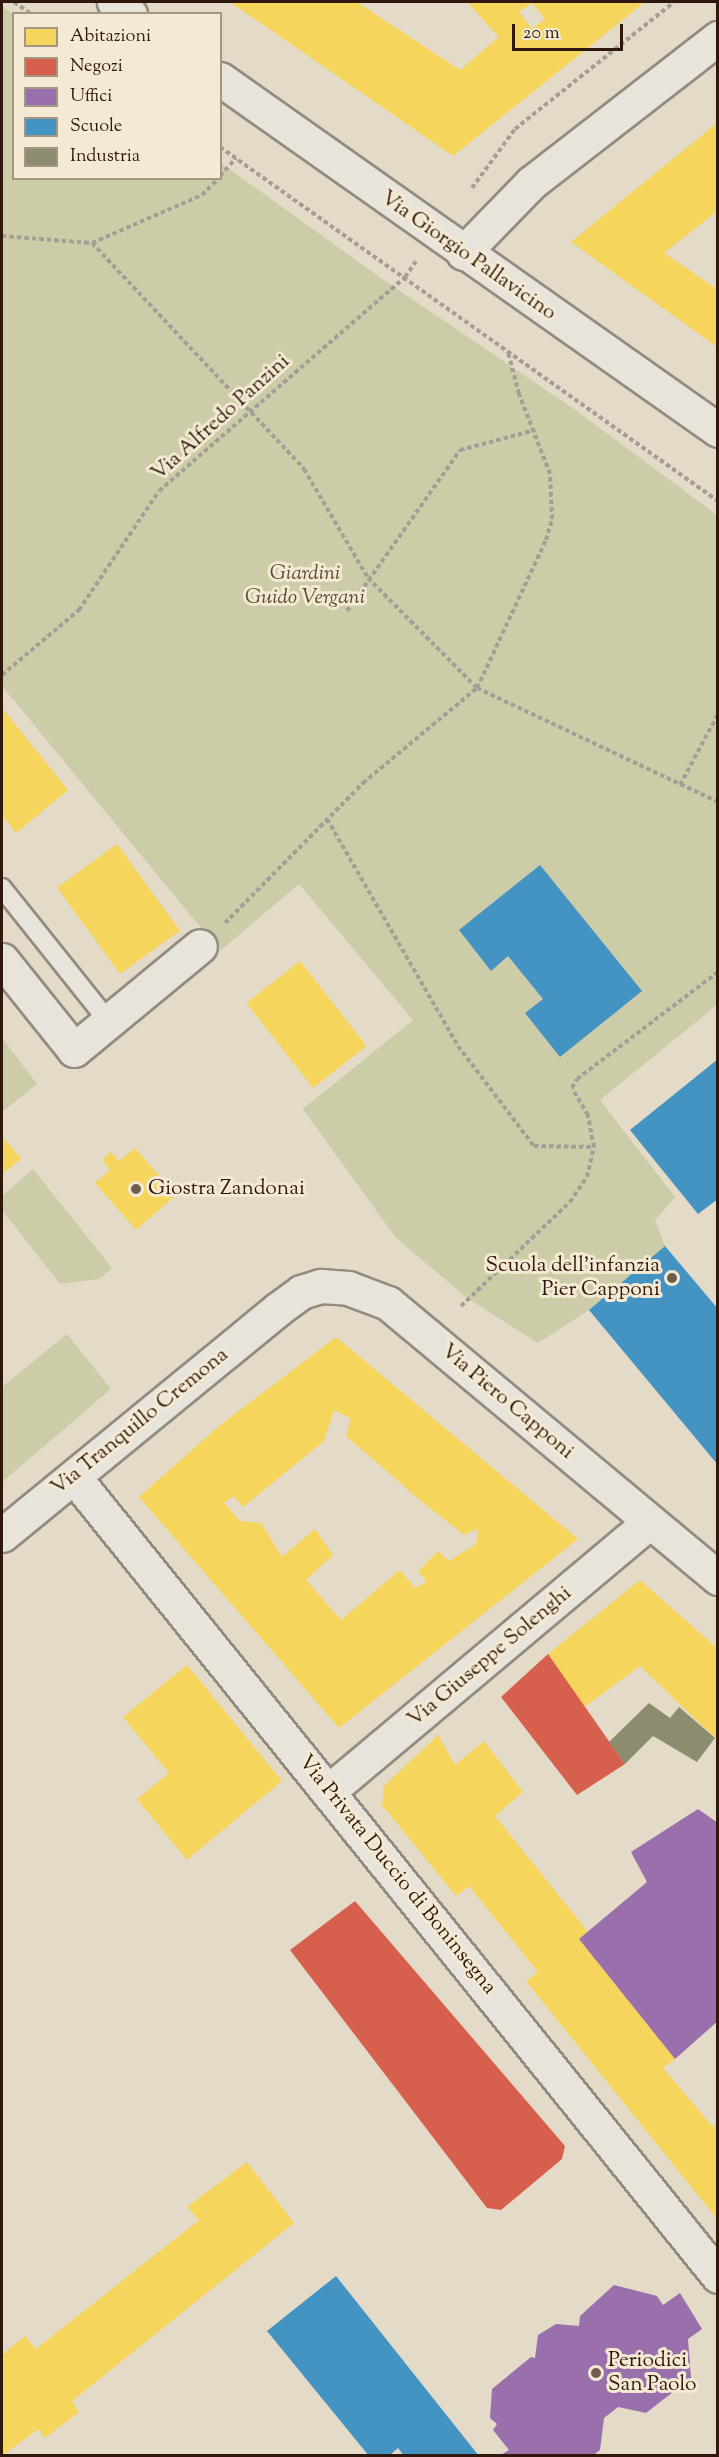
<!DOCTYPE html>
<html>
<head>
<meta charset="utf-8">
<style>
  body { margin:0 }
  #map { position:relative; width:719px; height:2457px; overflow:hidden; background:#e3dac7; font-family:"Sorts Mill Goudy",serif }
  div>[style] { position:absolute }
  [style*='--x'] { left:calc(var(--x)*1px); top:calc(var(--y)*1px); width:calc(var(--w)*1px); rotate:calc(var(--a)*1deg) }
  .green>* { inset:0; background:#cdcca8 }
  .homes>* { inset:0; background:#f6d55c; transform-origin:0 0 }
  .shops>* { inset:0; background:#d6604d }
  .offices>* { inset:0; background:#9970ab }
  .schools>* { inset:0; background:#4393c3 }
  .industry>* { inset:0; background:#8c8c6e }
  .path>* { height:4px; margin-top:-2px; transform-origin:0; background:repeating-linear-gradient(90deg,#a59e97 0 4.5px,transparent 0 7.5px) }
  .roads { filter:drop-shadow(2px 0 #938b7f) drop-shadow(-2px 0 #938b7f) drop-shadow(0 2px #938b7f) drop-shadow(0 -2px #938b7f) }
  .lane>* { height:18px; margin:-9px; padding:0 9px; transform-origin:9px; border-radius:9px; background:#e8e3db }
  .street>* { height:33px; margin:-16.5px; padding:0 16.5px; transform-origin:16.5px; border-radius:16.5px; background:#e8e3db }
  .dots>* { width:16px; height:16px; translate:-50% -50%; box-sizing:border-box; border:3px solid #f4e9d3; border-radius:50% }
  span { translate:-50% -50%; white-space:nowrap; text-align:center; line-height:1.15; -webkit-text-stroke:6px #f4e9d3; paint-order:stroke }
  .street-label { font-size:21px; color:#2f180b }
  .park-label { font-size:21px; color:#594a32; font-style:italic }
  .poi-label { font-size:21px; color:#2f180b }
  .left { translate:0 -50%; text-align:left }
  .right { translate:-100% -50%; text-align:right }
  .frame { position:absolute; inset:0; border:3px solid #2f180b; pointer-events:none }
  .legend { position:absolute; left:12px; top:12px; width:210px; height:168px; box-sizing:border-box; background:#f4e9d3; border:2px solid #a59583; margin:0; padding:8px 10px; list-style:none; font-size:18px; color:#2f180b }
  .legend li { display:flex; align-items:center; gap:12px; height:30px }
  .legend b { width:30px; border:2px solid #a59583 }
  .scale { position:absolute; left:512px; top:24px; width:111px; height:27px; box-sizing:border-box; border:3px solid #2f180b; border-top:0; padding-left:8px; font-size:18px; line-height:21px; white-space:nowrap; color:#2f180b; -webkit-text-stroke:4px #f4e9d3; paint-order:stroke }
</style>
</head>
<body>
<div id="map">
  <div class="green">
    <div style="clip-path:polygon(2px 6px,13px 15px,14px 178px,220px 178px,221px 163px,378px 276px,574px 409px,717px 515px,717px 1005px,600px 1100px,675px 1197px,655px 1220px,665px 1246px,589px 1310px,538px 1343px,467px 1298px,396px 1238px,303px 1109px,413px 1020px,299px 884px,220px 951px,2px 686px)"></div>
    <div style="clip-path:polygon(2px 1038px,37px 1084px,2px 1112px)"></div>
    <div style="clip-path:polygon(33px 1169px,112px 1268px,99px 1279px,60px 1284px,2px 1210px,2px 1196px)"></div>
    <div style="clip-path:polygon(67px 1334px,111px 1389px,2px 1482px,2px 1387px)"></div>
  </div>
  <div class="homes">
    <div style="clip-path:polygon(evenodd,230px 2px,357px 2px,460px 70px,499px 37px,467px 2px,645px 2px,453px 156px,230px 2px,532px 3px,545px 19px,532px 29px,519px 12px,532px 3px)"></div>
    <div style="clip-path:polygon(717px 123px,717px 217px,715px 213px,664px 253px,717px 289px,717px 347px,571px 242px)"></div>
    <div style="clip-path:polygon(2px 708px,68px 790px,16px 833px,2px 815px)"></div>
    <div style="left:117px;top:844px;width:107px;height:74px;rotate:54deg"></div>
    <div style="left:300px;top:961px;width:108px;height:68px;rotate:52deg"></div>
    <div style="clip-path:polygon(2px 1136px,21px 1159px,2px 1174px)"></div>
    <div style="clip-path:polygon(135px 1148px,176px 1195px,136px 1230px,95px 1183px,110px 1170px,102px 1160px,111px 1152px,119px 1161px)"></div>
    <div style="clip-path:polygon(evenodd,336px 1337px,578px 1539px,339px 1728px,139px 1497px,219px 1426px,336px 1337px,334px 1410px,351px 1419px,346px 1436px,421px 1501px,464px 1535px,478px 1528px,476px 1544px,449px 1561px,438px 1551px,418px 1571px,427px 1582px,415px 1588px,400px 1570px,341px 1620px,306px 1580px,333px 1555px,315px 1529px,282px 1557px,261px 1523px,240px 1521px,224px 1503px,233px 1496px,243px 1507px,324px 1441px,334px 1410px)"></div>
    <div style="clip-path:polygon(640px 1580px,717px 1648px,717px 1740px,640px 1666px,583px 1708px,548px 1654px)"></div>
    <div style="clip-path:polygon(187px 1665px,282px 1781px,187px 1860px,137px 1799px,169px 1773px,123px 1717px)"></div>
    <div style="clip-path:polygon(438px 1735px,455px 1765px,484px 1741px,523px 1792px,495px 1816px,588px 1932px,579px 1939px,675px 2059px,663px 2068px,713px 2127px,717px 2122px,717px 2219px,526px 1981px,538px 1972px,469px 1886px,456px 1896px,382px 1805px,384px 1786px)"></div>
    <div style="clip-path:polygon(247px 2162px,294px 2223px,72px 2401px,79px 2412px,45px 2438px,38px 2429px,2px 2456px,2px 2355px,25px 2336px,36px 2349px,199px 2220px,187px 2207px)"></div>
  </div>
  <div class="shops">
    <div style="clip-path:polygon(548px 1654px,625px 1764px,577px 1795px,501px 1697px)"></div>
    <div style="clip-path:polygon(355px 1901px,565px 2146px,562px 2159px,501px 2210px,487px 2208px,290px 1950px)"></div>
  </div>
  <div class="offices">
    <div style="clip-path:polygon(698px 1809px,718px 1823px,718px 2021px,675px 2059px,579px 1939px,647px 1882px,631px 1852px)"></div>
    <div style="clip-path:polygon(614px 2285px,657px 2296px,663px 2305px,680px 2293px,702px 2329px,688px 2339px,691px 2378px,646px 2413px,618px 2407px,604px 2418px,600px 2450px,592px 2456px,499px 2456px,509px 2450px,493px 2430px,497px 2424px,490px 2418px,492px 2389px,531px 2357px,535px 2358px,538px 2335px,556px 2324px,579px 2326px,580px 2316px)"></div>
  </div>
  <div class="schools">
    <div style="clip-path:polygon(540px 865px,642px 991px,560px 1057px,525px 1013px,543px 999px,508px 956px,491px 971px,459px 930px)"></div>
    <div style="clip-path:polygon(718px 1059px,718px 1199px,698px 1214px,630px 1130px)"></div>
    <div style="clip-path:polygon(665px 1246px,718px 1309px,718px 1465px,589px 1310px)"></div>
    <div style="clip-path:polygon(336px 2276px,479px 2456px,404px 2456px,398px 2448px,389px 2456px,369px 2456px,267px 2331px)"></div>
  </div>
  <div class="industry">
    <div style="clip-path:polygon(649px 1703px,670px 1718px,679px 1707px,715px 1738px,697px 1762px,653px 1736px,625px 1764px,609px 1742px)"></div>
  </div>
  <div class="path">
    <div style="--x:14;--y:2;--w:21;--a:35"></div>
    <div style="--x:220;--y:147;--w:611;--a:35.41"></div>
    <div style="--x:220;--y:176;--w:24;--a:-48"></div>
    <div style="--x:472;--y:188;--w:73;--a:-53.9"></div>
    <div style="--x:515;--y:129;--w:203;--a:-38.6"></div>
    <div style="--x:2;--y:236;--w:90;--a:4.4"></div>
    <div style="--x:92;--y:243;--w:310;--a:46.8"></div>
    <div style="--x:304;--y:469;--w:126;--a:59.6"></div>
    <div style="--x:368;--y:578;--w:155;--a:45.3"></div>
    <div style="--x:477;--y:688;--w:267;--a:25.3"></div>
    <div style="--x:92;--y:243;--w:120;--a:-23.6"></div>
    <div style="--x:202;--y:195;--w:24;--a:-45"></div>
    <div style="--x:347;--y:611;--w:197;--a:-54.9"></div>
    <div style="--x:460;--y:450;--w:78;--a:-14.9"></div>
    <div style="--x:2;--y:675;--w:101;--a:-40.2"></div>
    <div style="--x:79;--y:610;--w:143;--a:-56.1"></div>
    <div style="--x:159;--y:491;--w:326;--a:-41"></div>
    <div style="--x:405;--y:277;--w:19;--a:-55"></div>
    <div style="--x:680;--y:785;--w:81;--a:-61.8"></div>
    <div style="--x:327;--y:819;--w:262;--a:60"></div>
    <div style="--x:458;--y:1046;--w:126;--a:52.8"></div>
    <div style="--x:534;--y:1146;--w:60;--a:1"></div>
    <div style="--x:225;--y:923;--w:197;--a:-45.4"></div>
    <div style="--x:363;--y:783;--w:148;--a:-39.8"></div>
    <div style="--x:477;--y:688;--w:163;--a:-65"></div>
    <div style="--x:546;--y:540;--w:22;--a:-74"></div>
    <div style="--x:552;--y:519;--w:45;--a:-92.5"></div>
    <div style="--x:550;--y:474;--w:86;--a:-111.2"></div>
    <div style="--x:519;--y:394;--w:43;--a:-104.7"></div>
    <div style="--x:461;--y:1306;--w:151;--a:-43.7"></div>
    <div style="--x:570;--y:1202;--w:30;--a:-56"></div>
    <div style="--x:587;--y:1177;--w:31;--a:-77"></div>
    <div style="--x:594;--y:1147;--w:33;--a:-101"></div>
    <div style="--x:588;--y:1115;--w:31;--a:-121"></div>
    <div style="--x:572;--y:1088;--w:10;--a:-61"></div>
    <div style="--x:577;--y:1079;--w:177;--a:-37.2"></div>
  </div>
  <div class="roads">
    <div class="lane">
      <div style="--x:2;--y:888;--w:171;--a:51.4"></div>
    </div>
    <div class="street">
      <div style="--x:114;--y:2;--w:20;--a:37"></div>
      <div style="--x:220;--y:79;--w:609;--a:35.18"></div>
      <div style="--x:463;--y:253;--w:98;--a:-45.8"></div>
      <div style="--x:531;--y:183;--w:237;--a:-37.8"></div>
      <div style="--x:2;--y:960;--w:115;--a:51.3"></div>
      <div style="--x:74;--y:1050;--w:163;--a:-39.5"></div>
      <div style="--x:74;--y:1477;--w:1026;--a:51.13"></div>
      <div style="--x:2;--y:1535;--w:357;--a:-39.3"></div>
      <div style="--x:278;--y:1309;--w:29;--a:-36"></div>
      <div style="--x:301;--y:1292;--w:21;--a:-17"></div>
      <div style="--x:321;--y:1286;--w:27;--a:4"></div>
      <div style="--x:348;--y:1288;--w:43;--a:20.6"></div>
      <div style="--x:388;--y:1303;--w:430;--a:39.8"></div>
      <div style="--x:330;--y:1790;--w:417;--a:-40"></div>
    </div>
  </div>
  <div class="dots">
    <div style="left:136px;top:1189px;background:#6e5c4d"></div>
    <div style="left:672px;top:1278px;background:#6e5c4d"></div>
    <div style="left:596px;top:2373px;background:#6e5c4d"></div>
  </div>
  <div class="street-label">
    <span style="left:468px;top:256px;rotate:35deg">Via Giorgio Pallavicino</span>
    <span style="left:221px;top:418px;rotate:-42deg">Via Alfredo Panzini</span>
    <span style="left:507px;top:1402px;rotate:40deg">Via Piero Capponi</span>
    <span style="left:140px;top:1422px;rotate:-39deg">Via Tranquillo Cremona</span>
    <span style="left:490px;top:1657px;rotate:-40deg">Via Giuseppe Solenghi</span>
    <span style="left:397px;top:1875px;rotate:51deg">Via Privata Duccio di Boninsegna</span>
  </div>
  <div class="park-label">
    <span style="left:305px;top:586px">Giardini<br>Guido Vergani</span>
  </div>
  <div class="poi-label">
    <span class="left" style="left:148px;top:1189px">Giostra Zandonai</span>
    <span class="right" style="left:660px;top:1278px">Scuola dell'infanzia<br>Pier Capponi</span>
    <span class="left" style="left:608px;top:2373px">Periodici<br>San Paolo</span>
  </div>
  <div class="frame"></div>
  <ul class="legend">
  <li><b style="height:16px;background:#f6d55c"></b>Abitazioni</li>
  <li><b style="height:16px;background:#d6604d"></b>Negozi</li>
  <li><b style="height:16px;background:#9970ab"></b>Uffici</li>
  <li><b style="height:16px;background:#4393c3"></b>Scuole</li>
  <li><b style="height:16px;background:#8c8c6e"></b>Industria</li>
  </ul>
  <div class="scale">20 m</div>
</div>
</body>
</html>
